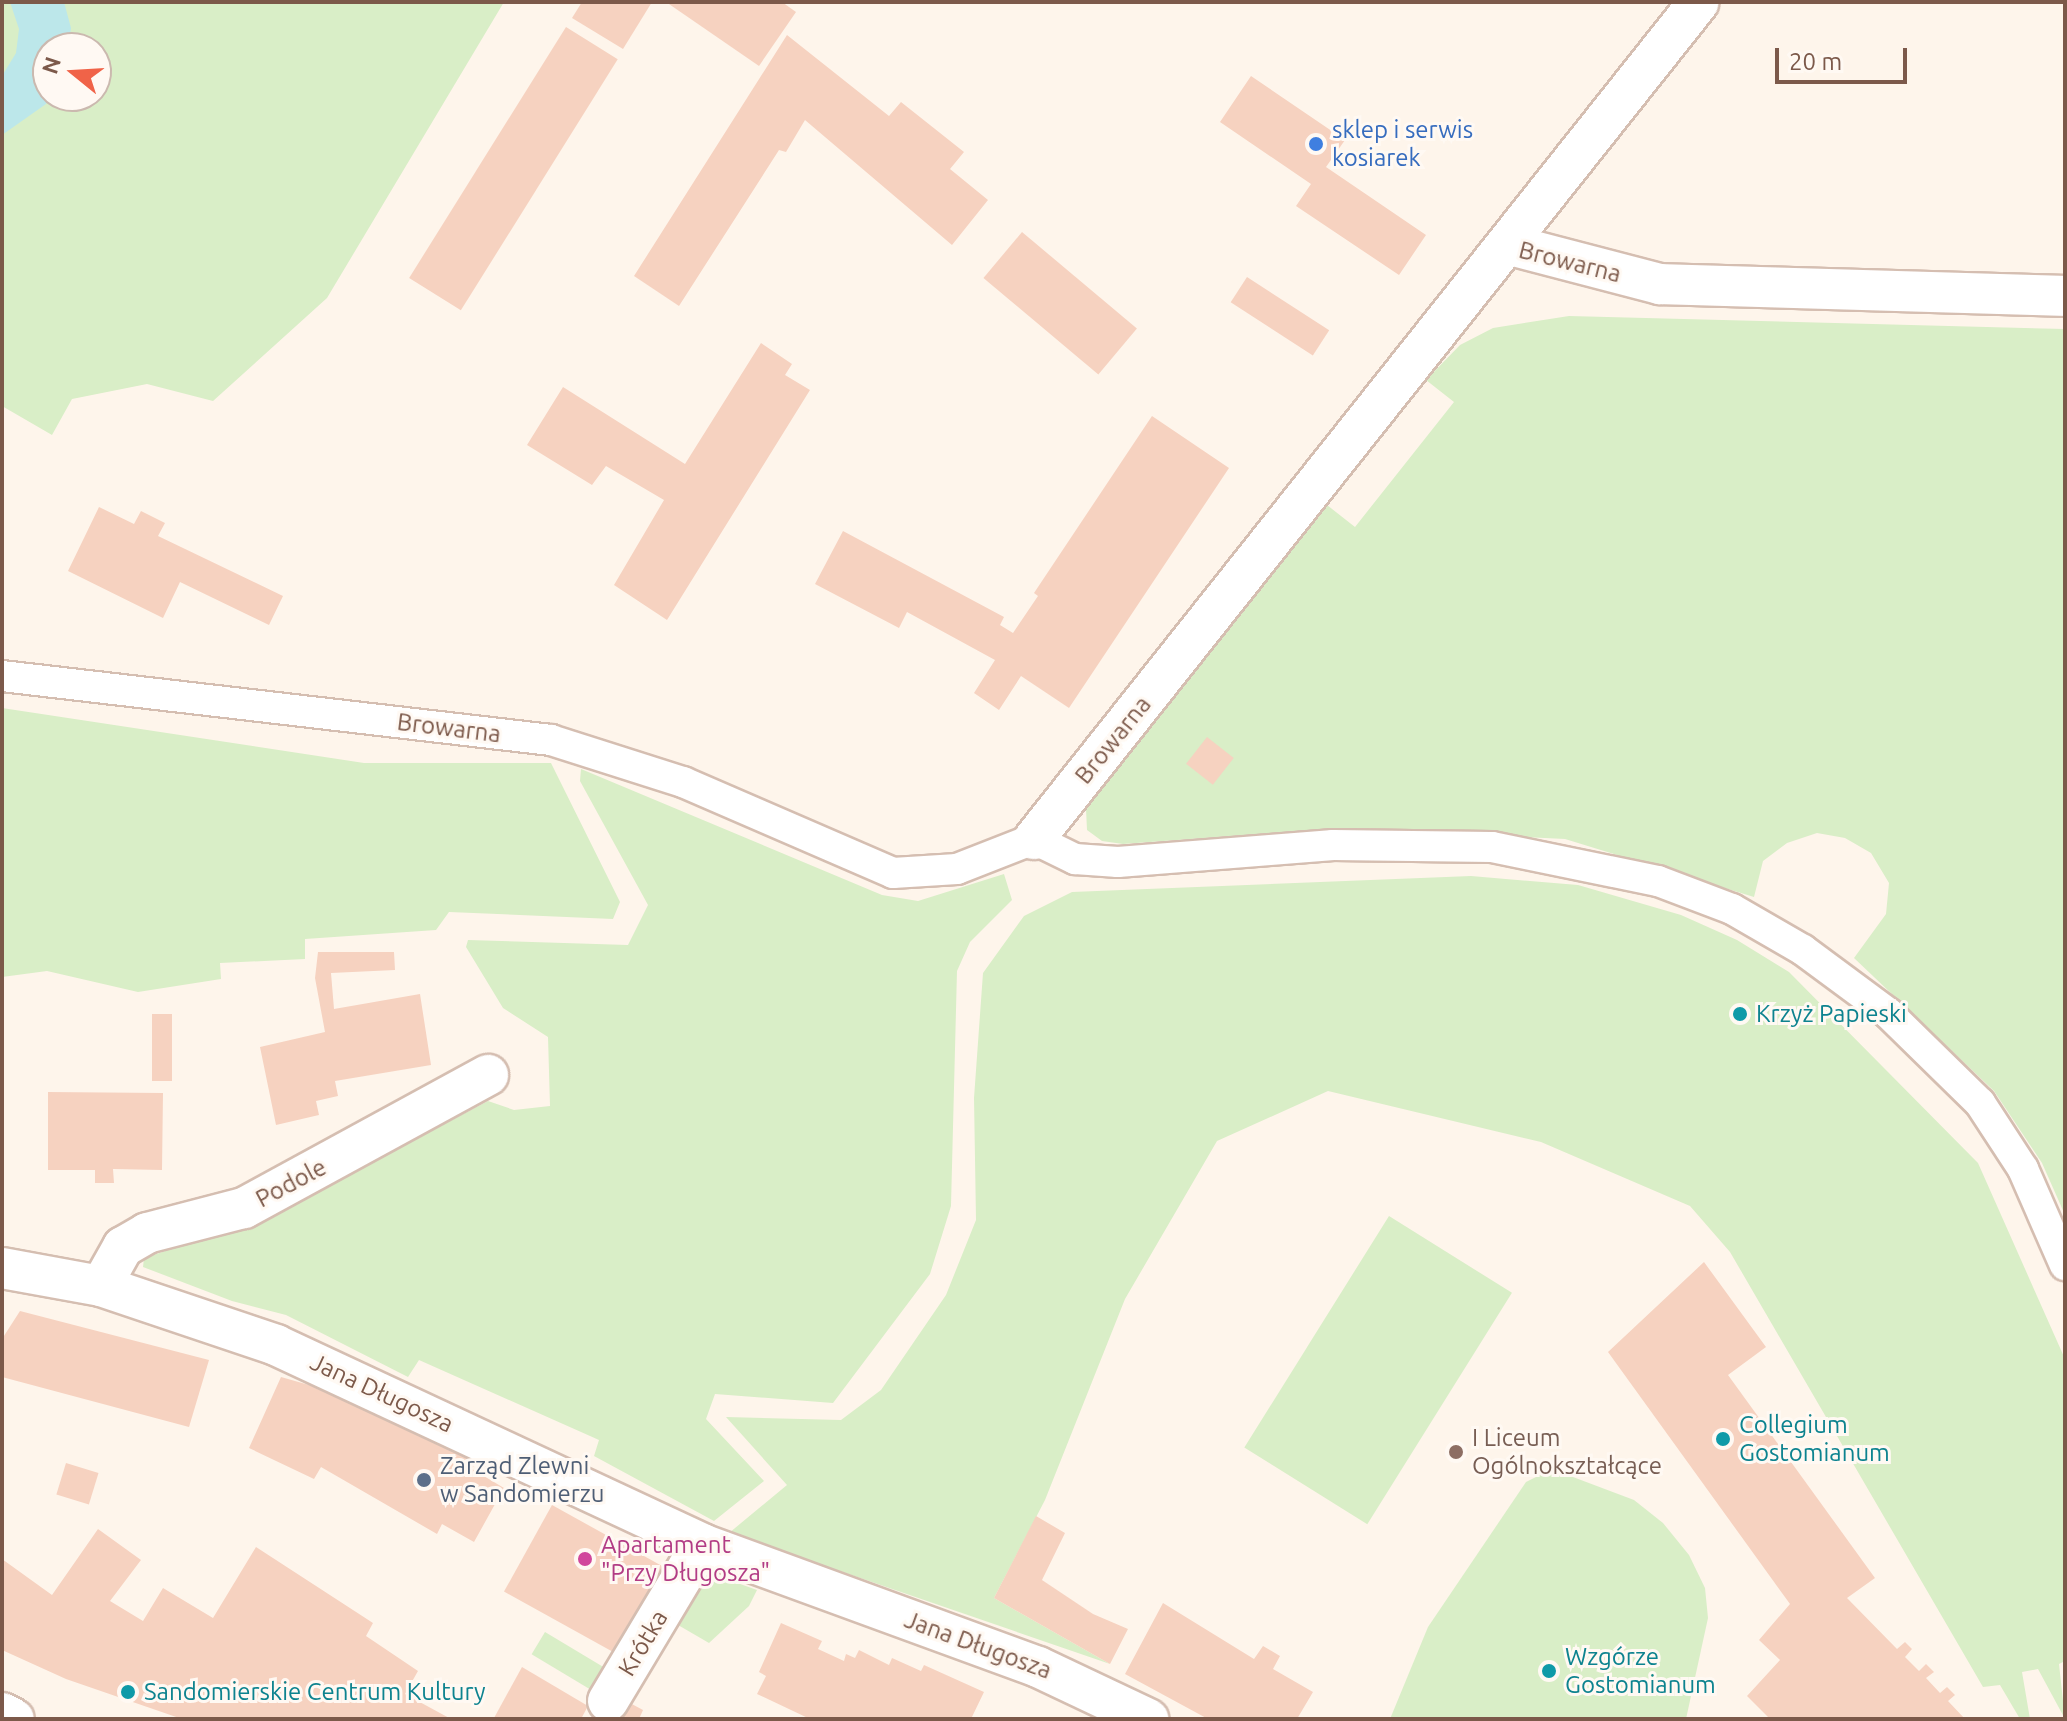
<!DOCTYPE html>
<html>
<head>
<meta charset="utf-8">
<style>
  body { margin:0 }
  #map { position:relative; width:2067px; height:1721px; overflow:hidden; background:#fef5eb; font-family:Ubuntu,sans-serif }
  div>[style] { position:absolute }
  [style*='--x'] { left:calc(var(--x)*1px); top:calc(var(--y)*1px); width:calc(var(--w)*1px); rotate:calc(var(--a)*1deg) }
  .green>* { inset:0; background:#d9eec7; transform-origin:0 0 }
  .water>* { inset:0; background:#bce7ea }
  .building>* { inset:0; background:#f6d2c0; transform-origin:0 0 }
  .roads { filter:drop-shadow(2px 0 #d5beb1) drop-shadow(-2px 0 #d5beb1) drop-shadow(0 2px #d5beb1) drop-shadow(0 -2px #d5beb1) }
  .pedestrian>* { height:30px; margin:-15px; padding:0 15px; transform-origin:15px; border-radius:15px; background:#fff }
  .minor>* { height:40px; margin:-20px; padding:0 20px; transform-origin:20px; border-radius:20px; background:#fff }
  .dots>* { width:22px; height:22px; translate:-50% -50%; box-sizing:border-box; border:4px solid #fff9f3; border-radius:50% }
  span { translate:-50% -50%; white-space:nowrap; text-align:center; line-height:1.15; -webkit-text-stroke:6px #fff9f3; paint-order:stroke }
  .shop-label { font-size:24px; color:#366cbe }
  .left { translate:0 -50%; text-align:left }
  .street-label { font-size:24px; color:#7c594a }
  .culture-label { font-size:24px; color:#0d838f }
  .education-label { font-size:24px; color:#785e54 }
  .service-label { font-size:24px; color:#4e5e75 }
  .hotel-label { font-size:24px; color:#b23c85 }
  .frame { position:absolute; inset:0; border:4px solid #7c594a; pointer-events:none }
  .north { position:absolute; left:32px; top:32px; width:80px; height:80px; box-sizing:border-box; background:#fff9f3; border:2px solid #cbb9af; border-radius:50%; rotate:288deg; font-size:22px; font-weight:700; line-height:32px; text-align:center; color:#7c594a }
  .north::after { content:''; display:block; margin:auto; width:28px; height:36px; background:#f06348; clip-path:polygon(50% 0,100% 100%,50% 72%,0 100%) }
  .scale { position:absolute; left:1775px; top:48px; width:132px; height:36px; box-sizing:border-box; border:4px solid #7c594a; border-top:0; padding-left:10px; font-size:24px; line-height:28px; white-space:nowrap; color:#7c594a; -webkit-text-stroke:6px #fff9f3; paint-order:stroke }
</style>
</head>
<body>
<div id="map">
  <div class="green">
    <div style="clip-path:polygon(evenodd,2px 2px,504px 2px,327px 298px,213px 401px,147px 384px,72px 399px,52px 435px,2px 406px,2px 2px,48px 48px,96px 48px,96px 96px,48px 96px,48px 48px)"></div>
    <div style="clip-path:polygon(1569px 316px,2065px 329px,2065px 1215px,2042px 1163px,1994px 1091px,1854px 958px,1886px 914px,1889px 883px,1871px 853px,1845px 838px,1817px 833px,1787px 843px,1763px 861px,1754px 897px,1565px 839px,1340px 828px,1123px 844px,1102px 841px,1087px 830px,1086px 809px,1327px 505px,1355px 527px,1454px 402px,1426px 380px,1460px 345px,1493px 328px)"></div>
    <div style="clip-path:polygon(2px 708px,364px 763px,551px 763px,620px 902px,613px 919px,449px 912px,436px 930px,305px 939px,305px 959px,220px 963px,221px 979px,138px 992px,47px 971px,2px 977px)"></div>
    <div style="clip-path:polygon(581px 769px,882px 895px,918px 901px,1004px 874px,1012px 900px,970px 942px,957px 971px,951px 1206px,930px 1274px,833px 1403px,715px 1394px,706px 1419px,764px 1481px,714px 1521px,594px 1456px,599px 1440px,419px 1360px,408px 1377px,286px 1315px,232px 1301px,143px 1267px,144px 1258px,266px 1218px,488px 1101px,514px 1110px,550px 1106px,548px 1037px,503px 1008px,466px 947px,468px 940px,628px 945px,648px 905px,580px 781px)"></div>
    <div style="clip-path:polygon(1471px 876px,1578px 885px,1681px 915px,1737px 940px,1789px 972px,1978px 1163px,2065px 1359px,2065px 1661px,2059px 1664px,2065px 1719px,2038px 1669px,2022px 1672px,2030px 1719px,2020px 1719px,2000px 1685px,1983px 1687px,1730px 1252px,1690px 1206px,1541px 1142px,1328px 1091px,1217px 1141px,1125px 1299px,1045px 1500px,994px 1598px,1110px 1664px,729px 1533px,787px 1485px,726px 1417px,841px 1420px,881px 1390px,946px 1295px,976px 1220px,974px 1098px,983px 973px,1024px 916px,1072px 892px)"></div>
    <div style="left:1389px;top:1216px;width:145px;height:273px;rotate:32deg"></div>
    <div style="clip-path:polygon(1544px 1473px,1565px 1474px,1634px 1500px,1663px 1523px,1689px 1555px,1705px 1588px,1708px 1618px,1686px 1719px,1390px 1719px,1428px 1627px,1526px 1482px)"></div>
    <div style="clip-path:polygon(715px 1575px,757px 1590px,749px 1606px,709px 1643px,678px 1625px,702px 1584px)"></div>
    <div style="left:545px;top:1632px;width:71px;height:26px;rotate:31deg"></div>
  </div>
  <div class="water">
    <div style="clip-path:polygon(10px 2px,64px 2px,71px 28px,68px 48px,48px 48px,50px 96px,46px 104px,2px 135px,2px 76px,16px 53px,19px 29px)"></div>
  </div>
  <div class="building">
    <div style="clip-path:polygon(582px 2px,652px 2px,623px 49px,572px 18px)"></div>
    <div style="clip-path:polygon(666px 2px,782px 2px,796px 12px,759px 66px)"></div>
    <div style="left:566px;top:27px;width:61px;height:296px;rotate:32deg"></div>
    <div style="clip-path:polygon(787px 35px,889px 116px,901px 102px,964px 152px,950px 169px,988px 200px,952px 245px,805px 120px,786px 152px,779px 150px,679px 306px,634px 276px)"></div>
    <div style="clip-path:polygon(1251px 76px,1345px 140px,1326px 167px,1426px 235px,1399px 275px,1296px 206px,1311px 184px,1220px 122px)"></div>
    <div style="left:1022px;top:232px;width:150px;height:60px;rotate:40deg"></div>
    <div style="left:1247px;top:277px;width:98px;height:30px;rotate:33deg"></div>
    <div style="clip-path:polygon(761px 343px,792px 364px,785px 375px,810px 390px,667px 620px,614px 585px,664px 500px,606px 466px,592px 485px,527px 445px,563px 387px,685px 464px)"></div>
    <div style="clip-path:polygon(1152px 416px,1229px 468px,1069px 708px,1021px 676px,999px 710px,974px 693px,995px 660px,907px 612px,899px 628px,815px 584px,843px 531px,1004px 617px,1000px 625px,1013px 633px,1038px 596px,1034px 593px)"></div>
    <div style="clip-path:polygon(99px 507px,134px 524px,141px 511px,165px 523px,158px 536px,283px 596px,269px 625px,180px 582px,163px 618px,68px 571px)"></div>
    <div style="left:1207px;top:737px;width:34px;height:34px;rotate:38deg"></div>
    <div style="clip-path:polygon(318px 952px,394px 952px,395px 970px,331px 973px,334px 1009px,420px 994px,431px 1065px,335px 1081px,338px 1096px,316px 1101px,319px 1115px,276px 1125px,260px 1047px,325px 1032px,315px 978px)"></div>
    <div style="left:152px;top:1014px;width:20px;height:67px"></div>
    <div style="clip-path:polygon(48px 1092px,163px 1093px,162px 1170px,113px 1169px,114px 1183px,95px 1183px,95px 1170px,48px 1170px)"></div>
    <div style="clip-path:polygon(1704px 1262px,1766px 1347px,1728px 1375px,1875px 1578px,1847px 1598px,1897px 1649px,1905px 1642px,1912px 1649px,1905px 1657px,1919px 1671px,1926px 1664px,1934px 1672px,1926px 1678px,1940px 1693px,1947px 1687px,1955px 1695px,1948px 1701px,1965px 1719px,1770px 1719px,1747px 1696px,1780px 1660px,1759px 1640px,1790px 1604px,1608px 1352px)"></div>
    <div style="clip-path:polygon(20px 1311px,209px 1360px,189px 1427px,2px 1377px,2px 1339px)"></div>
    <div style="clip-path:polygon(281px 1377px,358px 1399px,475px 1463px,472px 1469px,504px 1488px,474px 1542px,442px 1524px,437px 1534px,321px 1467px,314px 1479px,249px 1448px)"></div>
    <div style="left:66px;top:1463px;width:34px;height:33px;rotate:17deg"></div>
    <div style="left:552px;top:1505px;width:131px;height:99px;rotate:29deg"></div>
    <div style="clip-path:polygon(1036px 1516px,1065px 1533px,1042px 1580px,1093px 1614px,1128px 1629px,1110px 1664px,994px 1598px)"></div>
    <div style="clip-path:polygon(98px 1529px,141px 1560px,110px 1601px,143px 1621px,163px 1588px,213px 1618px,256px 1547px,373px 1623px,366px 1636px,418px 1671px,405px 1694px,451px 1719px,182px 1719px,66px 1679px,2px 1650px,2px 1559px,52px 1595px)"></div>
    <div style="clip-path:polygon(1163px 1603px,1254px 1659px,1263px 1646px,1280px 1656px,1273px 1669px,1313px 1692px,1297px 1719px,1208px 1719px,1125px 1674px)"></div>
    <div style="clip-path:polygon(781px 1623px,822px 1641px,818px 1649px,844px 1661px,846px 1654px,855px 1658px,859px 1650px,889px 1665px,892px 1658px,921px 1671px,924px 1665px,984px 1692px,971px 1719px,810px 1719px,757px 1694px,766px 1676px,759px 1672px)"></div>
    <div style="clip-path:polygon(522px 1667px,588px 1706px,581px 1719px,494px 1718px)"></div>
    <div style="clip-path:polygon(628px 1702px,643px 1710px,639px 1719px,617px 1719px)"></div>
  </div>
  <div class="roads">
    <div class="pedestrian">
      <div style="--x:2;--y:676;--w:553;--a:6.65"></div>
      <div style="--x:551;--y:740;--w:139;--a:17.7"></div>
      <div style="--x:683;--y:782;--w:229;--a:23.4"></div>
      <div style="--x:893;--y:873;--w:64;--a:-3.6"></div>
      <div style="--x:957;--y:869;--w:83;--a:-21.3"></div>
      <div style="--x:1034;--y:839;--w:46;--a:26"></div>
      <div style="--x:1075;--y:859;--w:43;--a:4"></div>
      <div style="--x:1118;--y:862;--w:216;--a:-4.5"></div>
      <div style="--x:1333;--y:845;--w:159;--a:0.7"></div>
      <div style="--x:1492;--y:847;--w:169;--a:11.6"></div>
      <div style="--x:1658;--y:881;--w:79;--a:20.7"></div>
      <div style="--x:1732;--y:909;--w:82;--a:30"></div>
      <div style="--x:1803;--y:950;--w:106;--a:36.5"></div>
      <div style="--x:1888;--y:1013;--w:129;--a:44.4"></div>
      <div style="--x:1980;--y:1103;--w:79;--a:56.9"></div>
      <div style="--x:2023;--y:1169;--w:105;--a:66.4"></div>
    </div>
    <div class="minor">
      <div style="--x:1510;--y:245;--w:155;--a:14.6"></div>
      <div style="--x:1660;--y:284;--w:405;--a:1.7"></div>
      <div style="--x:1034;--y:839;--w:1068;--a:-51.54"></div>
      <div style="--x:2;--y:1268;--w:101;--a:10.3"></div>
      <div style="--x:101;--y:1286;--w:185;--a:18.6"></div>
      <div style="--x:276;--y:1345;--w:470;--a:25"></div>
      <div style="--x:702;--y:1544;--w:358;--a:20.1"></div>
      <div style="--x:1038;--y:1667;--w:122;--a:25.3"></div>
      <div style="--x:101;--y:1286;--w:45;--a:-60.6"></div>
      <div style="--x:123;--y:1247;--w:28;--a:-30"></div>
      <div style="--x:147;--y:1233;--w:100;--a:-14.5"></div>
      <div style="--x:244;--y:1208;--w:278;--a:-28.6"></div>
      <div style="--x:608;--y:1701;--w:183;--a:-59.1"></div>
      <div style="--x:2;--y:1713;--w:13;--a:27"></div>
    </div>
  </div>
  <div class="dots">
    <div style="left:1316px;top:144px;background:#3f7fe0"></div>
    <div style="left:1740px;top:1014px;background:#0f9aa8"></div>
    <div style="left:1723px;top:1439px;background:#0f9aa8"></div>
    <div style="left:1456px;top:1452px;background:#8d6e63"></div>
    <div style="left:424px;top:1480px;background:#5c6f8a"></div>
    <div style="left:585px;top:1559px;background:#d1479c"></div>
    <div style="left:1549px;top:1671px;background:#0f9aa8"></div>
    <div style="left:128px;top:1692px;background:#0f9aa8"></div>
  </div>
  <div class="shop-label">
    <span class="left" style="left:1332px;top:144px">sklep i serwis<br>kosiarek</span>
  </div>
  <div class="street-label">
    <span style="left:1570px;top:262px;rotate:14deg">Browarna</span>
    <span style="left:449px;top:728px;rotate:7deg">Browarna</span>
    <span style="left:1113px;top:740px;rotate:-51deg">Browarna</span>
    <span style="left:291px;top:1183px;rotate:-28deg">Podole</span>
    <span style="left:382px;top:1393px;rotate:25deg">Jana Długosza</span>
    <span style="left:643px;top:1643px;rotate:-59deg">Krótka</span>
    <span style="left:978px;top:1645px;rotate:20deg">Jana Długosza</span>
  </div>
  <div class="culture-label">
    <span class="left" style="left:1756px;top:1014px">Krzyż Papieski</span>
    <span class="left" style="left:1739px;top:1439px">Collegium<br>Gostomianum</span>
    <span class="left" style="left:1565px;top:1671px">Wzgórze<br>Gostomianum</span>
    <span class="left" style="left:144px;top:1692px">Sandomierskie Centrum Kultury</span>
  </div>
  <div class="education-label">
    <span class="left" style="left:1472px;top:1452px">I Liceum<br>Ogólnokształcące</span>
  </div>
  <div class="service-label">
    <span class="left" style="left:440px;top:1480px">Zarząd Zlewni<br>w Sandomierzu</span>
  </div>
  <div class="hotel-label">
    <span class="left" style="left:601px;top:1559px">Apartament<br>"Przy Długosza"</span>
  </div>
  <div class="frame"></div>
  <div class="north">N</div>
  <div class="scale">20 m</div>
</div>
</body>
</html>
